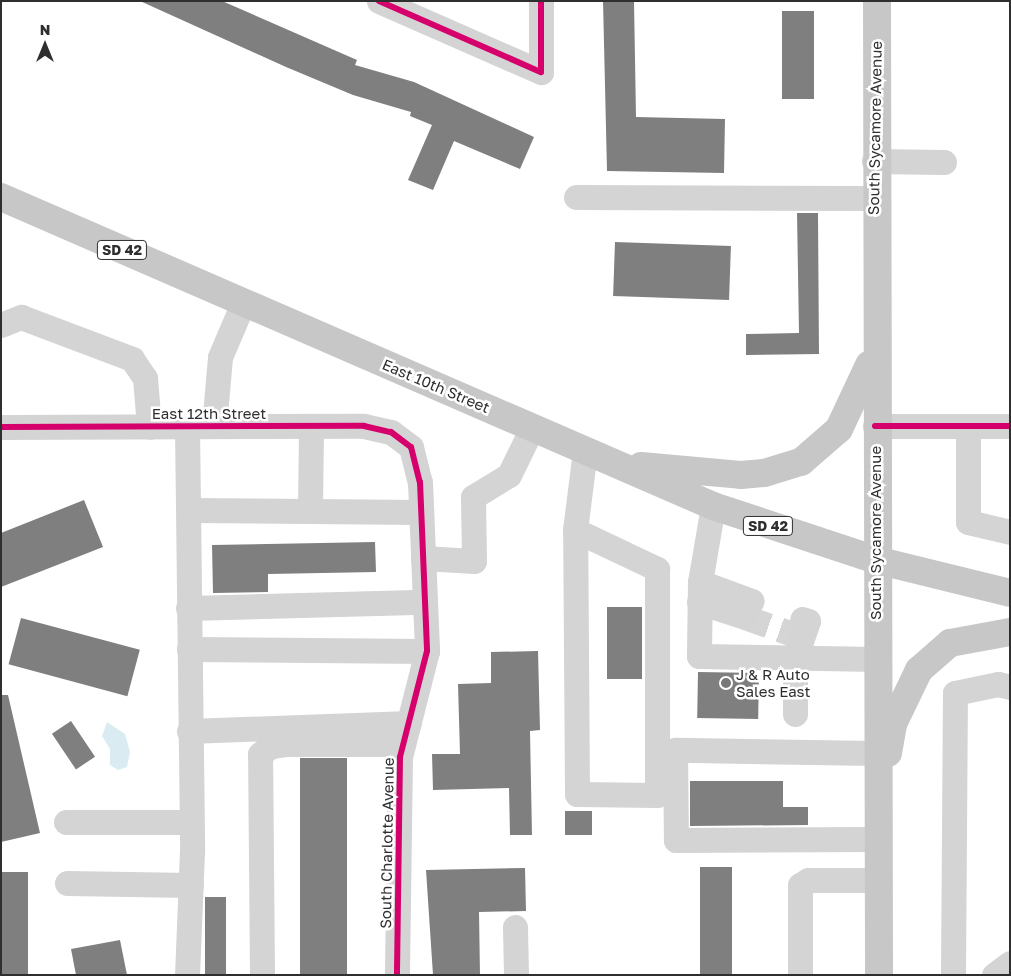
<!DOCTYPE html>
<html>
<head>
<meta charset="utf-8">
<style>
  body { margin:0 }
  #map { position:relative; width:1011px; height:976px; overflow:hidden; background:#fff; font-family:"Golos Text",sans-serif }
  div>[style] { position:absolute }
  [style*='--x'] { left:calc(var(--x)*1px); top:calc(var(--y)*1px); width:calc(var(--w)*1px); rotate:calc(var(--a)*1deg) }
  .water>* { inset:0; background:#daecf1 }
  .building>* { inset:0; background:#7f7f7f; transform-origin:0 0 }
  .minor-tunnel>* { height:25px; margin-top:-12.5px; transform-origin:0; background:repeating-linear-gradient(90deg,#d5d5d5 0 25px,transparent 0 37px) }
  .minor>* { height:25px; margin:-12.5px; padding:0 12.5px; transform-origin:12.5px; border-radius:12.5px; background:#d4d4d4 }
  .major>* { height:28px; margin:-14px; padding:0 14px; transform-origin:14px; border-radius:14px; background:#c7c7c7 }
  .cycleway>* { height:6px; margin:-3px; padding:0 3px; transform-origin:3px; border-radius:3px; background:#d6006c }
  .dots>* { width:14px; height:14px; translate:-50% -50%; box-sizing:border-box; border:2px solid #fff; border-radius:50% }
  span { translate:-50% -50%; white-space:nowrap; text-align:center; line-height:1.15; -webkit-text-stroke:5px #fff; paint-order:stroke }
  .shield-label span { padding:1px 4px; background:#fff; border:1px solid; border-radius:4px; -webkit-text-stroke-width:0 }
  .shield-label { font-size:14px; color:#2f2f2f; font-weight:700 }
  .street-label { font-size:15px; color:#2f2f2f }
  .poi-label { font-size:15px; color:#2f2f2f }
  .left { translate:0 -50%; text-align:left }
  .frame { position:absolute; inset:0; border:2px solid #2f2f2f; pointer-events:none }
  .north { position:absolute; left:20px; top:20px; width:50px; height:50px; -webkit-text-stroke:4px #fff; paint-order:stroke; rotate:0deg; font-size:14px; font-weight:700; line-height:20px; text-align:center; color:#2f2f2f }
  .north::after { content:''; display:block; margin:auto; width:18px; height:22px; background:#2f2f2f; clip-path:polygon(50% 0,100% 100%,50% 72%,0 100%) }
</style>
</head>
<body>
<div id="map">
  <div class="water">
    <div style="clip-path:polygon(107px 722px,125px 734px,130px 752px,127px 767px,118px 770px,110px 765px,110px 749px,102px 736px)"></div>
  </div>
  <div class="building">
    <div style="clip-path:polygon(140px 1px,222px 1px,357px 60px,355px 65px,414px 82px,534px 137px,520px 169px,454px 141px,433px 190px,408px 180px,432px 125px,410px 116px,411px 112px,353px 95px,286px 67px)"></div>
    <div style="clip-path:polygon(603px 1px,634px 1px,636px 117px,725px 119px,724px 173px,607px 171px)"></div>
    <div style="left:814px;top:11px;width:88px;height:32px;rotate:90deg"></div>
    <div style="clip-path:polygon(797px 213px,818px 213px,819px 354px,746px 355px,746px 334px,799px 333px)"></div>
    <div style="left:615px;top:242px;width:116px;height:54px;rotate:2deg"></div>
    <div style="clip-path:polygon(84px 500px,103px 547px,1px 587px,1px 533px)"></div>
    <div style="clip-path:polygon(375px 542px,376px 572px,268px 574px,268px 592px,213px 593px,212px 545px)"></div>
    <div style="left:607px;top:607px;width:35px;height:72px"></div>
    <div style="left:21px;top:618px;width:123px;height:48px;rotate:15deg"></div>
    <div style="clip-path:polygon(538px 651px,540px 730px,530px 731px,532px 835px,510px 835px,509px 788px,433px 790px,432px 754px,460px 754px,458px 684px,491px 683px,491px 652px)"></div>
    <div style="left:698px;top:672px;width:61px;height:46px;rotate:1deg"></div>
    <div style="clip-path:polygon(1px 695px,8px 695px,40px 833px,1px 842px)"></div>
    <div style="left:71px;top:721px;width:43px;height:23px;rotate:56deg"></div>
    <div style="left:300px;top:758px;width:47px;height:217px"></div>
    <div style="clip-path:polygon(690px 781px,783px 781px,783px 807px,808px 807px,808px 825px,690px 826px)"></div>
    <div style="left:592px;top:811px;width:24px;height:27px;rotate:90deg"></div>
    <div style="left:700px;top:867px;width:32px;height:107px"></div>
    <div style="clip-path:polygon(525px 868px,526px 911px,479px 912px,480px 975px,433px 975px,426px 870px)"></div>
    <div style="left:1px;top:872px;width:27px;height:103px"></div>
    <div style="left:205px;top:897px;width:21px;height:78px"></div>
    <div style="clip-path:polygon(120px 940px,127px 975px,76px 975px,71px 949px)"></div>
  </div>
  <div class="minor-tunnel">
    <div style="--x:745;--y:617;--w:54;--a:19.4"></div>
  </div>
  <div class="minor">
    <div style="--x:379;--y:1;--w:177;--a:23.7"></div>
    <div style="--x:541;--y:72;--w:71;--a:-90"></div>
    <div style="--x:874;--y:161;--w:70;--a:0.8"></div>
    <div style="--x:576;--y:197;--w:298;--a:0.2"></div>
    <div style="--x:1;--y:325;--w:22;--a:-22"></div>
    <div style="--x:21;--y:317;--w:119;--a:20.7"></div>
    <div style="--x:132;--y:359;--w:23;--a:56"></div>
    <div style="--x:145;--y:378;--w:49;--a:85.3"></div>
    <div style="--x:187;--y:426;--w:425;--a:89.3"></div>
    <div style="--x:192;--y:851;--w:124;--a:92.3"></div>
    <div style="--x:214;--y:426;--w:69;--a:-85"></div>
    <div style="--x:220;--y:357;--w:59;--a:-66.9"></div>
    <div style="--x:875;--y:426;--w:135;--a:0"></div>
    <div style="--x:968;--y:426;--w:96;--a:90"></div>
    <div style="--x:968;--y:522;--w:43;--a:13.4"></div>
    <div style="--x:1;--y:427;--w:363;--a:-0.2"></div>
    <div style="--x:364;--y:426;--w:28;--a:13"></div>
    <div style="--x:391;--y:432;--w:25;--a:37"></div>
    <div style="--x:411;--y:447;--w:36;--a:76"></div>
    <div style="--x:420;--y:482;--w:169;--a:87.6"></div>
    <div style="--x:427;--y:651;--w:109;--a:104.3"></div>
    <div style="--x:400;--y:757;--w:218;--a:90.8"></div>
    <div style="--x:713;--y:506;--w:77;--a:99.7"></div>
    <div style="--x:700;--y:582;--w:74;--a:90.8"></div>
    <div style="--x:699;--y:656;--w:177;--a:1"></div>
    <div style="--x:188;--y:510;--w:233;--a:0.5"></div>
    <div style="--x:310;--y:510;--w:84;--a:-89.3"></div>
    <div style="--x:575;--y:530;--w:91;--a:25.4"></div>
    <div style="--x:657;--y:569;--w:226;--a:90"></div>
    <div style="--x:657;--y:795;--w:80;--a:-179.3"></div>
    <div style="--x:577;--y:794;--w:264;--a:-90.4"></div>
    <div style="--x:575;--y:530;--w:80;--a:-82.8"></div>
    <div style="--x:423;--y:558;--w:51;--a:3.4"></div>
    <div style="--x:474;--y:561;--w:64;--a:-90.9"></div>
    <div style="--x:473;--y:497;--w:42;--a:-31.4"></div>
    <div style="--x:509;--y:475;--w:52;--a:-63.9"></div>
    <div style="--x:700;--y:582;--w:55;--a:20.1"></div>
    <div style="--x:699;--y:602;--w:48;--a:18.1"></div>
    <div style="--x:188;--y:608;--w:237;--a:-1.5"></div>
    <div style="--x:189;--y:649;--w:238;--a:0.5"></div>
    <div style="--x:795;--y:714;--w:55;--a:-90"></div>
    <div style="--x:795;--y:659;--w:40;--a:-71.1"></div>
    <div style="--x:808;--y:621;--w:6;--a:-162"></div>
    <div style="--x:189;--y:731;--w:220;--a:-2.1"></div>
    <div style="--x:876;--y:753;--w:201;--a:-179.1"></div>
    <div style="--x:675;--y:750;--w:90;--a:89.4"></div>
    <div style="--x:676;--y:840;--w:200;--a:-0.3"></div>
    <div style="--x:66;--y:822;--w:125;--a:0"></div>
    <div style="--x:67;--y:883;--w:124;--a:0.9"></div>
    <div style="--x:515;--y:927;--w:48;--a:88.8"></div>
    <div style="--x:262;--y:975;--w:221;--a:-90.5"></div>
    <div style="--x:260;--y:754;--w:14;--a:-36"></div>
    <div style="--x:271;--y:746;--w:17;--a:-7"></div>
    <div style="--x:288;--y:744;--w:115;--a:0"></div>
    <div style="--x:800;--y:975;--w:90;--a:-90"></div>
    <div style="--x:800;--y:885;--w:9;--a:-32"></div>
    <div style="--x:808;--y:880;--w:69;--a:0"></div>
    <div style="--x:953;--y:975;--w:282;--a:-89.6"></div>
    <div style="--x:955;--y:693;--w:44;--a:-11.8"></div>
    <div style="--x:998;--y:684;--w:12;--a:14"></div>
    <div style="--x:994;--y:975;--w:20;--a:-37"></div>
  </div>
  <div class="major">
    <div style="--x:877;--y:1;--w:974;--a:89.88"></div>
    <div style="--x:1;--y:197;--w:776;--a:23.46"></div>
    <div style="--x:713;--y:506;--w:172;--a:18.3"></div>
    <div style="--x:876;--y:560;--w:138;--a:13.8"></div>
    <div style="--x:641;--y:466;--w:100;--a:5.1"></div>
    <div style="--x:741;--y:475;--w:23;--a:-5"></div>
    <div style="--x:764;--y:473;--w:39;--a:-17"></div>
    <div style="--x:801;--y:462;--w:50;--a:-41"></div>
    <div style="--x:839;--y:429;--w:71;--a:-64.9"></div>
    <div style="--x:888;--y:753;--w:29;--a:-80"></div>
    <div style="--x:893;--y:724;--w:60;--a:-64.3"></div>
    <div style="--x:919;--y:670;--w:41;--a:-41.1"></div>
    <div style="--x:950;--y:643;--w:61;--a:-10.4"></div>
  </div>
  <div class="cycleway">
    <div style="--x:379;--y:1;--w:177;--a:23.7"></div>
    <div style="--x:541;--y:72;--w:71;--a:-90"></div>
    <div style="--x:875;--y:426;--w:135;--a:0"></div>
    <div style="--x:1;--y:427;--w:363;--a:-0.2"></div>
    <div style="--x:364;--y:426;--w:28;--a:13"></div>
    <div style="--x:391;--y:432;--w:25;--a:37"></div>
    <div style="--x:411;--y:447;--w:36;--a:76"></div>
    <div style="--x:420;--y:482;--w:169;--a:87.6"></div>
    <div style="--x:427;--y:651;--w:109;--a:104.3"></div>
    <div style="--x:400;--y:757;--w:218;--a:90.8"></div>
  </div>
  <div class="dots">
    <div style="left:726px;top:683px;background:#787878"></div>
  </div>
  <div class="shield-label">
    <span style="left:122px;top:250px">SD 42</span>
    <span style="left:768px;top:526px">SD 42</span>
  </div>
  <div class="street-label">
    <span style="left:875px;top:128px;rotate:-89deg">South Sycamore Avenue</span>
    <span style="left:436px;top:386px;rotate:23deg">East 10th Street</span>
    <span style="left:209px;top:414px">East 12th Street</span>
    <span style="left:876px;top:533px;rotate:-90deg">South Sycamore Avenue</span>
    <span style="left:387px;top:843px;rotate:-89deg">South Charlotte Avenue</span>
  </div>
  <div class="poi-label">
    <span class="left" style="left:736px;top:683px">J &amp; R Auto<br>Sales East</span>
  </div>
  <div class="frame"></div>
  <div class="north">N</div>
</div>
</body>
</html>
